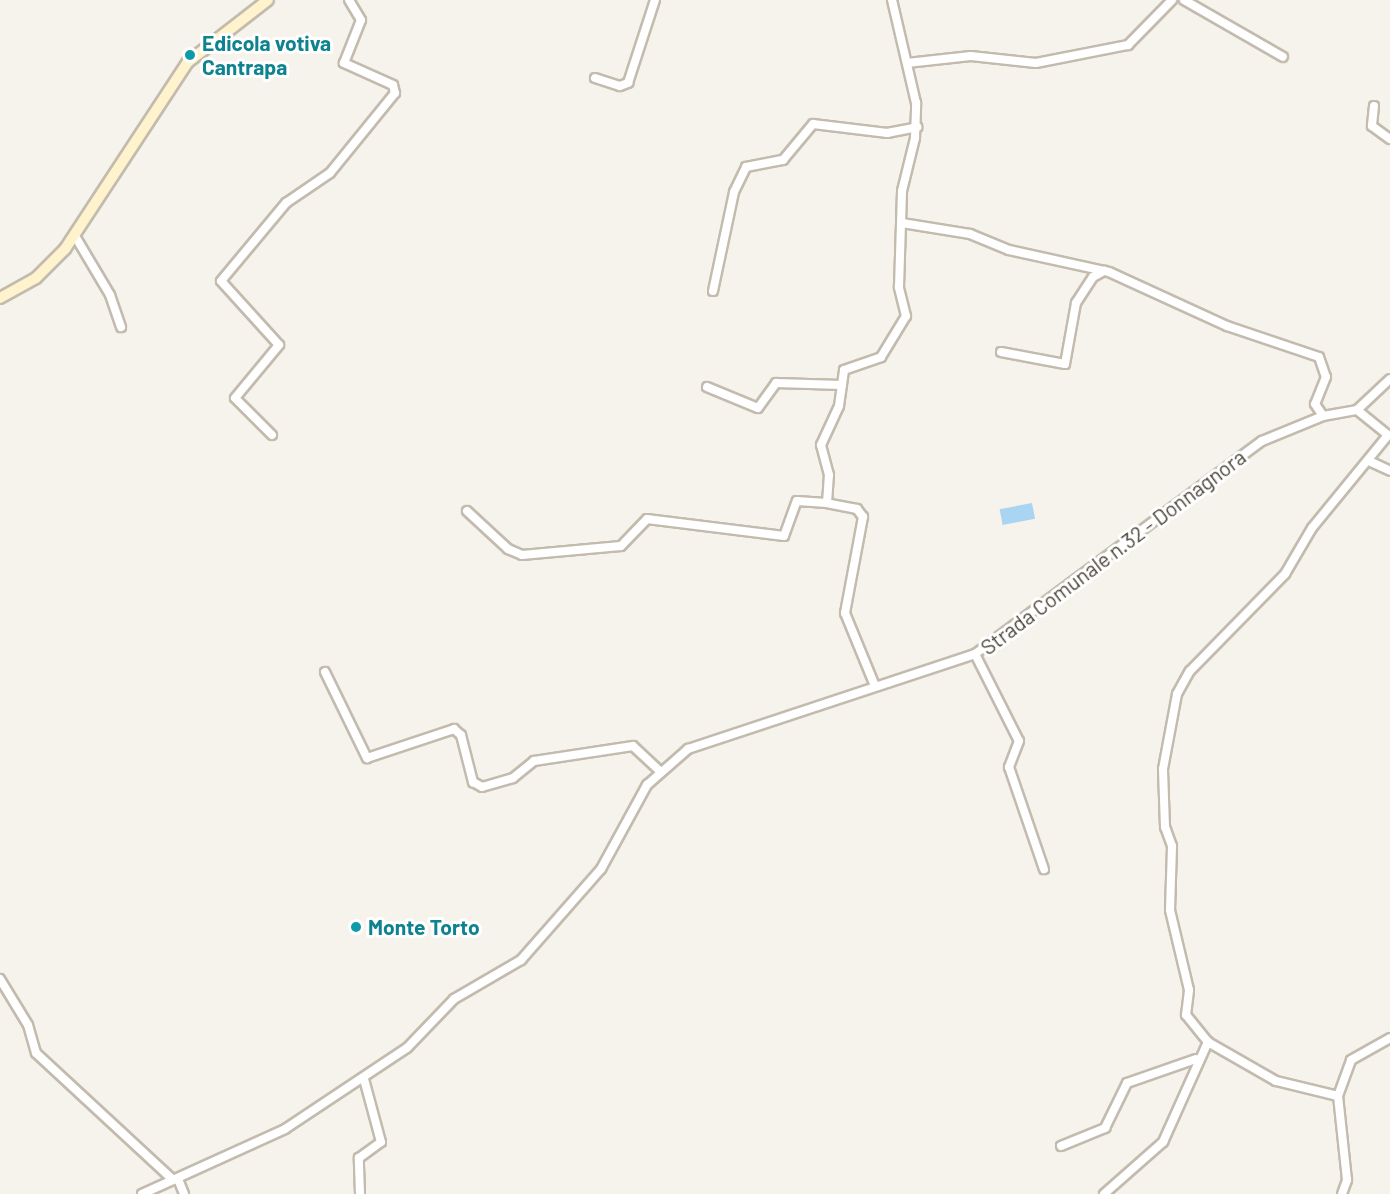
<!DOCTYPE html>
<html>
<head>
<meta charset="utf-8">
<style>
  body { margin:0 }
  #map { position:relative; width:1390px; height:1194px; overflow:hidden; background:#f6f3ec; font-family:Barlow,sans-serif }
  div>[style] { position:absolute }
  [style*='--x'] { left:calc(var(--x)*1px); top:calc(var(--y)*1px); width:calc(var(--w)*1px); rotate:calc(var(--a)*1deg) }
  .water>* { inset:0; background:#a9d4f2; transform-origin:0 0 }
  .roads { filter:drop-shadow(2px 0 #c2bbae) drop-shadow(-2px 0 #c2bbae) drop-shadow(0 2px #c2bbae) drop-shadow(0 -2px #c2bbae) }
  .street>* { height:8px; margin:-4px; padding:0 4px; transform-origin:4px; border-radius:4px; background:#fff }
  .secondary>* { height:10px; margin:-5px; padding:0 5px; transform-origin:5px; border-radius:5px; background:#fff3cd }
  .dots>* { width:16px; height:16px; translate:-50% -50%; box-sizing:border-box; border:3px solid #fff; border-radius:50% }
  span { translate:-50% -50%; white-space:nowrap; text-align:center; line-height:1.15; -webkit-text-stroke:6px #fff; paint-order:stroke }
  .culture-label { font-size:21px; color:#0d838f; font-weight:700 }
  .left { translate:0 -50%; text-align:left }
  .street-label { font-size:21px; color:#4b4439 }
</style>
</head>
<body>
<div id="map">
  <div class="water">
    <div style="left:1032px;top:503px;width:16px;height:33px;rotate:79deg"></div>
  </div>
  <div class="roads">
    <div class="street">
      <div style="--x:1184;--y:0;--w:114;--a:29.9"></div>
      <div style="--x:907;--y:63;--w:64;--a:-6.2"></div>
      <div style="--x:971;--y:56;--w:65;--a:6.1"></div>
      <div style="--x:1036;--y:63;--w:94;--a:-11.1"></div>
      <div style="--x:1128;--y:45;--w:63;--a:-45.6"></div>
      <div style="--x:595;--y:78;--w:26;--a:18"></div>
      <div style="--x:620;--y:86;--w:9;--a:-21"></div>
      <div style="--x:628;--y:83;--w:87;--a:-72"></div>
      <div style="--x:1374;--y:106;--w:20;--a:96"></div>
      <div style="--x:1372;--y:126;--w:22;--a:36"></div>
      <div style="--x:902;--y:223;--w:69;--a:9.2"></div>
      <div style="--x:970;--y:234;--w:42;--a:22.3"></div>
      <div style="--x:1009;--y:250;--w:102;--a:12.4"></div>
      <div style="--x:1109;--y:272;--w:130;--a:24.6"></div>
      <div style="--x:1227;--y:326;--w:97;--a:18.6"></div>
      <div style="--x:1319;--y:357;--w:21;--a:71"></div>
      <div style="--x:1326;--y:377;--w:29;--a:112"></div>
      <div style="--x:1315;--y:404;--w:14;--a:56"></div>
      <div style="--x:75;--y:236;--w:69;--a:59.3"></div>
      <div style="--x:110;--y:295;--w:34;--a:71"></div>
      <div style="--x:713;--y:291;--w:101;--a:-78"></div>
      <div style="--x:734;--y:192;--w:28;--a:-64"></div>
      <div style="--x:746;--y:167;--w:38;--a:-11"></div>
      <div style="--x:783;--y:160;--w:47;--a:-50.2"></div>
      <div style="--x:813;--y:124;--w:75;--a:6.9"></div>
      <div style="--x:887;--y:133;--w:31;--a:-11"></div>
      <div style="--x:1001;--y:352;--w:65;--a:10.6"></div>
      <div style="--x:1065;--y:364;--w:62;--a:-79.8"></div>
      <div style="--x:1076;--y:303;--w:31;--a:-57"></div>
      <div style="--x:1093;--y:277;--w:13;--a:-29"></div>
      <div style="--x:707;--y:387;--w:55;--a:22.4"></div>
      <div style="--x:758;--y:408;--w:31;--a:-54"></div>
      <div style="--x:776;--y:383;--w:66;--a:1.7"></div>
      <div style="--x:272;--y:435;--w:52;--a:-135"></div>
      <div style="--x:235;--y:398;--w:69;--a:-50.3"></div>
      <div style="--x:279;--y:345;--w:86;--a:-132.2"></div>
      <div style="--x:221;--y:281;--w:102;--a:-50.2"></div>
      <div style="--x:286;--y:203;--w:53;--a:-34.3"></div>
      <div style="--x:330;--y:173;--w:103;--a:-50.9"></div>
      <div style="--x:395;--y:93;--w:8;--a:-104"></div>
      <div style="--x:393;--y:85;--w:54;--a:-155.8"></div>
      <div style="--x:344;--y:63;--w:46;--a:-68.4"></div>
      <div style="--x:361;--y:20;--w:23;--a:-121"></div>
      <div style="--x:1369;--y:461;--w:23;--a:25"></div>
      <div style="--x:467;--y:511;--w:56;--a:42.8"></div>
      <div style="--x:508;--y:549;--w:15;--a:23"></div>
      <div style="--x:522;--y:555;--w:99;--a:-5.2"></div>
      <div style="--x:621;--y:546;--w:37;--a:-46"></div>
      <div style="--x:647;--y:519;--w:138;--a:7.1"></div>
      <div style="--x:784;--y:536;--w:37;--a:-70"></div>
      <div style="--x:797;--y:501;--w:30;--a:4"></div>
      <div style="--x:975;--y:654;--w:97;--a:63.2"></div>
      <div style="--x:1019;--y:741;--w:28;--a:111"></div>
      <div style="--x:1009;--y:767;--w:108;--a:71.1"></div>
      <div style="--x:325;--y:672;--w:96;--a:64"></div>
      <div style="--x:367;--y:758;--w:92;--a:-18.4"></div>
      <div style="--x:454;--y:729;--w:9;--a:41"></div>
      <div style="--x:461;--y:735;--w:49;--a:75.7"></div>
      <div style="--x:473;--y:782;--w:10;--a:29"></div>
      <div style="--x:482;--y:787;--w:32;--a:-16"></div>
      <div style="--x:513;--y:778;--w:27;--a:-39"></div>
      <div style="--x:534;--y:761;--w:100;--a:-8.6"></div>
      <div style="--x:633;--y:746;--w:35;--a:43"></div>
      <div style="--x:875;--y:686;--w:79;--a:-112.3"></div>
      <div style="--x:845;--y:613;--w:98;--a:-79.4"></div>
      <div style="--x:863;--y:517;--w:10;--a:-127"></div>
      <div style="--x:857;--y:509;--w:31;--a:-169"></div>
      <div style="--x:827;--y:503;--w:28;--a:-86"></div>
      <div style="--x:829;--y:475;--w:31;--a:-105"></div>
      <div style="--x:821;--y:445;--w:43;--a:-65.2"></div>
      <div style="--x:839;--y:406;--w:36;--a:-82"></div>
      <div style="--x:844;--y:370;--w:39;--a:-19"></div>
      <div style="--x:881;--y:357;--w:48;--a:-58.6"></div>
      <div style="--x:906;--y:316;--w:30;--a:-104"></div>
      <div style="--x:899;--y:287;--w:96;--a:-88.2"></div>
      <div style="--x:902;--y:191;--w:55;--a:-76.2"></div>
      <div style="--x:915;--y:138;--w:35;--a:-88"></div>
      <div style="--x:916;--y:103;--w:106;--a:-103.1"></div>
      <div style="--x:0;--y:979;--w:54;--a:58.7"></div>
      <div style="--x:28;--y:1025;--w:29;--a:74"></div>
      <div style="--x:36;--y:1053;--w:187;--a:42.8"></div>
      <div style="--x:1338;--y:1096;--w:64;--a:-166.4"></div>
      <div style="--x:1276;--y:1081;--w:78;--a:-150.2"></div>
      <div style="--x:1208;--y:1042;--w:35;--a:-129"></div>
      <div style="--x:1186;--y:1015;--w:25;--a:-83"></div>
      <div style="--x:1189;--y:990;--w:82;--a:-103.4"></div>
      <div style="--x:1170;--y:910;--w:64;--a:-88.2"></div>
      <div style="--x:1172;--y:846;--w:20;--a:-110"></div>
      <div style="--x:1165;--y:827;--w:58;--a:-92"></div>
      <div style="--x:1163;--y:769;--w:76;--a:-79.4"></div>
      <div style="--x:1177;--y:694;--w:26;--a:-61"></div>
      <div style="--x:1190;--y:671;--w:136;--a:-45.6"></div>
      <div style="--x:1285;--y:574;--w:53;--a:-59.6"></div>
      <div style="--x:1312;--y:528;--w:120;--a:-50.7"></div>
      <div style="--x:1388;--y:435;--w:40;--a:-141"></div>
      <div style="--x:1061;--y:1146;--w:48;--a:-22.2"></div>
      <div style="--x:1105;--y:1128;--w:50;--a:-63.9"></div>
      <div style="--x:1127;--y:1083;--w:73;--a:-19.2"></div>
      <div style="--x:178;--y:1179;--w:16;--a:68"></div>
      <div style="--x:142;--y:1194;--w:157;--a:-24.4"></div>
      <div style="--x:285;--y:1129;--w:146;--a:-33.6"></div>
      <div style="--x:407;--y:1048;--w:68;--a:-46.2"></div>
      <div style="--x:454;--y:999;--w:78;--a:-30.2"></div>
      <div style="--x:521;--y:960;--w:121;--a:-48.7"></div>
      <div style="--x:601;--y:869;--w:96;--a:-61.3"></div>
      <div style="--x:647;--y:785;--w:55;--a:-41.3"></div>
      <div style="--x:688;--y:749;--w:302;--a:-18.3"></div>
      <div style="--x:975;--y:654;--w:357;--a:-36.6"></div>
      <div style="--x:1262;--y:441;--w:66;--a:-22.3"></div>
      <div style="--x:1323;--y:416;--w:35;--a:-10"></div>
      <div style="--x:1357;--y:410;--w:45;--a:-43.2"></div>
      <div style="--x:360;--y:1194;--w:36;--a:-92"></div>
      <div style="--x:359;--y:1158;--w:27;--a:-36"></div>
      <div style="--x:381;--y:1142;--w:65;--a:-105.1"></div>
      <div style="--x:1104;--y:1194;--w:79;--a:-41.4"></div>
      <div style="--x:1163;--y:1142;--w:110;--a:-65.8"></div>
      <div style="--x:1342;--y:1194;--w:15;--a:-70"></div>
      <div style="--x:1347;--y:1180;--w:84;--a:-96.1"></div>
      <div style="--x:1338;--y:1096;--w:38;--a:-70"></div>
      <div style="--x:1351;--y:1060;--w:45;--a:-29.4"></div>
    </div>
    <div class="secondary">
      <div style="--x:0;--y:298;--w:41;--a:-29.1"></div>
      <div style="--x:36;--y:278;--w:41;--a:-45"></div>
      <div style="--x:65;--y:249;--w:224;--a:-56.7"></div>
      <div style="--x:188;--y:62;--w:101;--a:-37.8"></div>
    </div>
  </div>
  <div class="dots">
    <div style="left:190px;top:55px;background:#0f9aa8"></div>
    <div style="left:356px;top:927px;background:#0f9aa8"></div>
  </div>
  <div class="culture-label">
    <span class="left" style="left:202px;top:55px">Edicola votiva<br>Cantrapa</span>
    <span class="left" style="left:368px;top:927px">Monte Torto</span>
  </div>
  <div class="street-label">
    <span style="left:1113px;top:552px;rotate:-37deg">Strada Comunale n.32 - Donnagnora</span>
  </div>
</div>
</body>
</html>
